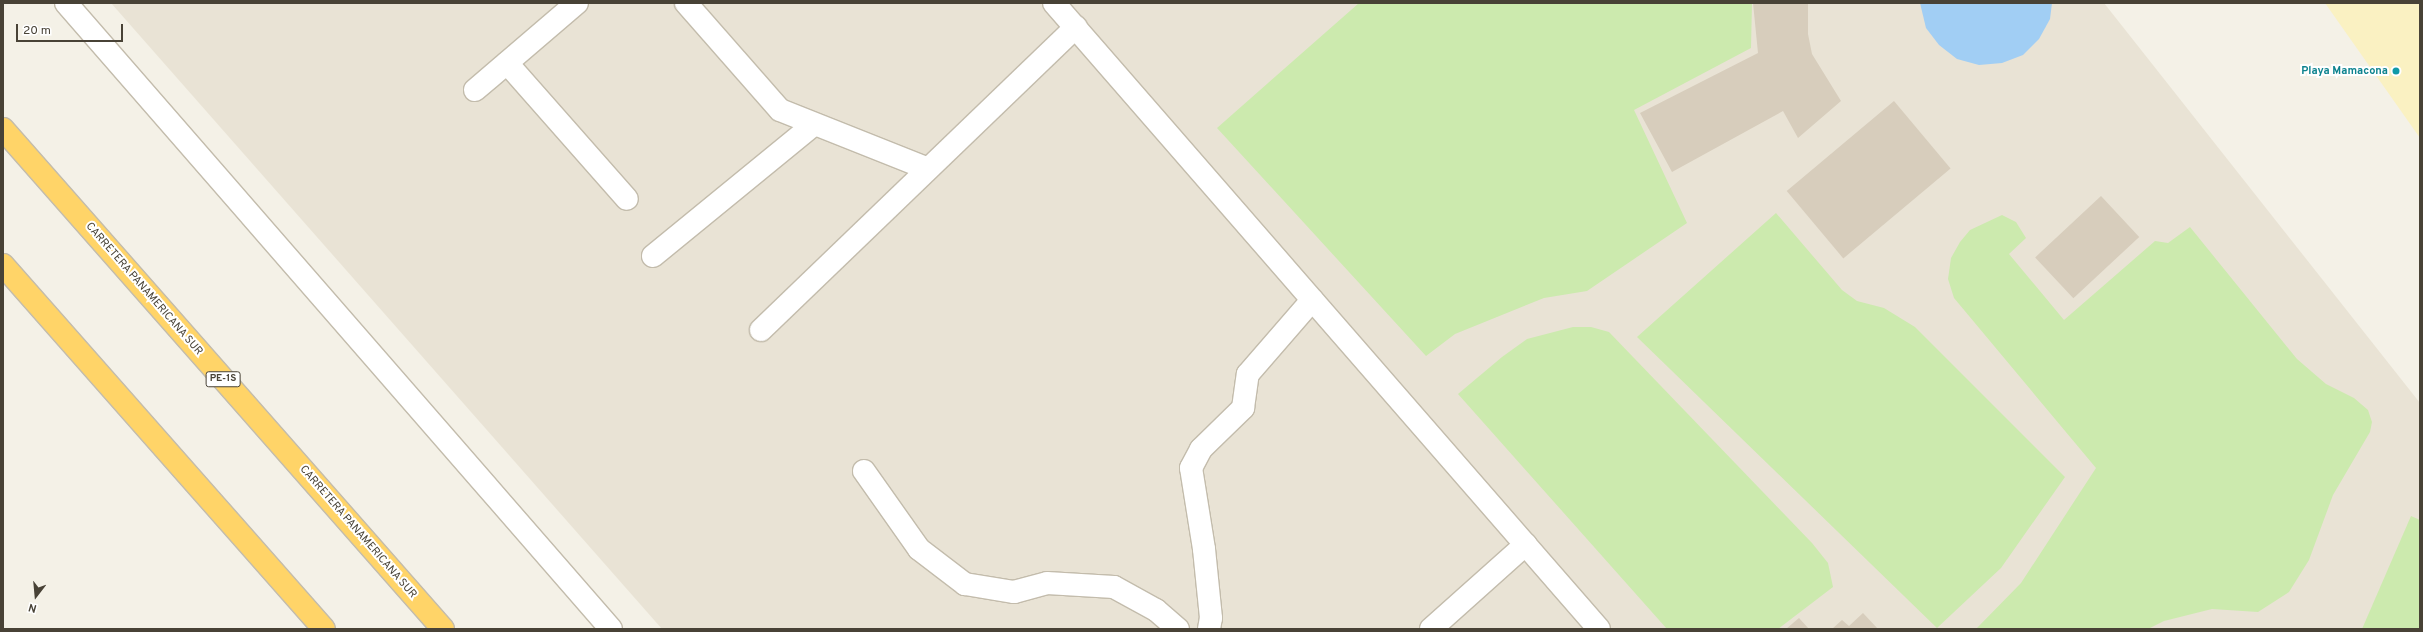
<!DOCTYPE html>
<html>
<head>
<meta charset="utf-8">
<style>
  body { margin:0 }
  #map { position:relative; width:2423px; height:632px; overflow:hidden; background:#f4f1e7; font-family:Overpass,sans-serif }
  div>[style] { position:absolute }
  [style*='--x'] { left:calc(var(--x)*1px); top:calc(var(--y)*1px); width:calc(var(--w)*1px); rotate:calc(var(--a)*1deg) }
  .residential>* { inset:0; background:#e9e3d5 }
  .green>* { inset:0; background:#cceaae }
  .sand>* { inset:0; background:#faf1c2 }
  .water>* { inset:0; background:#a1cef4 }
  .building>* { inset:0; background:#d7cdbc; transform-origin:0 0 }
  .roads { filter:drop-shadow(1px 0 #c3bcac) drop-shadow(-1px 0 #c3bcac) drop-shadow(0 1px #c3bcac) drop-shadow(0 -1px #c3bcac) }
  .minor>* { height:22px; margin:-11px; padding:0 11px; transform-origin:11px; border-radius:11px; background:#fff }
  .motorway>* { height:22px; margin:-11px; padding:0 11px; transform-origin:11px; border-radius:11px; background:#ffd468 }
  .dots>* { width:11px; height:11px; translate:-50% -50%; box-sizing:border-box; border:2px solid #fff; border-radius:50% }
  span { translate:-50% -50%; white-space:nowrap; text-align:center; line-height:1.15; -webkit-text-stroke:4px #fff; paint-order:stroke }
  .shield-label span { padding:1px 3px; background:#fff; border:1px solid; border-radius:3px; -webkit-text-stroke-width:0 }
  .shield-label { font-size:10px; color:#484236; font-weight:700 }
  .culture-label { font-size:11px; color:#0d838f; font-weight:700 }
  .right { translate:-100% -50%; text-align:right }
  .street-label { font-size:11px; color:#484236 }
  .frame { position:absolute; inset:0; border:4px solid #484236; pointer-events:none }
  .north { position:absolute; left:16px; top:576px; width:40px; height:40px; -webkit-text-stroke:3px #fff; paint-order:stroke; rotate:196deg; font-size:11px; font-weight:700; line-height:16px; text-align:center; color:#484236 }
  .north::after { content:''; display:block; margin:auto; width:14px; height:18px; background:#484236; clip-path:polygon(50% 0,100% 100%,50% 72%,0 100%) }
  .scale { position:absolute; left:16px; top:24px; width:107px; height:18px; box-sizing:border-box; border:2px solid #484236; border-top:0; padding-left:5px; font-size:12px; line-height:14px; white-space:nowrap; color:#484236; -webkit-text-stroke:3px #fff; paint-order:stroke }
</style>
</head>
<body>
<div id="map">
  <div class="residential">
    <div style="clip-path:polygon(111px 3px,2104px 3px,2420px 403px,2420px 629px,662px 629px)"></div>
  </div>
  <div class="green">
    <div style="clip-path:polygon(1359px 3px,1752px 3px,1751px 48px,1634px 110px,1687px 223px,1587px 291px,1544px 298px,1455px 334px,1426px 356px,1217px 128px)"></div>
    <div style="clip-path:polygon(1776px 213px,1842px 290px,1857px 301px,1884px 308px,1915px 327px,2065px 477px,2001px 568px,1937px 628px,1637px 337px)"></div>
    <div style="clip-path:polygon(2002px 215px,2016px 222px,2026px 238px,2009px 254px,2064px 320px,2155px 241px,2168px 243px,2190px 227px,2297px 359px,2326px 384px,2354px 398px,2368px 410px,2372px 422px,2370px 432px,2333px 495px,2309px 560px,2289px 592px,2258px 612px,2212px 609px,2164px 621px,2148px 629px,1976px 629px,2021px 583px,2096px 468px,1954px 298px,1948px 279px,1951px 258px,1960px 242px,1970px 230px)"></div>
    <div style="clip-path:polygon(1573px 327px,1591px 327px,1609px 332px,1812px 543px,1828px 563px,1833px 587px,1778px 629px,1667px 629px,1458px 394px,1502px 357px,1527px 339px)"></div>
    <div style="clip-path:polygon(2411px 516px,2420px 520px,2420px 629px,2362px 629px)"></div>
  </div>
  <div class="sand">
    <div style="clip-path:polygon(2325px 3px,2420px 3px,2420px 138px)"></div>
  </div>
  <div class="water">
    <div style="clip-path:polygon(1920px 3px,2052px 3px,2050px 19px,2039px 39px,2023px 55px,2002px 63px,1979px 65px,1957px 59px,1939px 45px,1926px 28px)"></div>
  </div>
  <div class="building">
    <div style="clip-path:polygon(1753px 3px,1808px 3px,1808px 34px,1812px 54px,1841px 101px,1798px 138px,1783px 111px,1672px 172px,1640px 113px,1758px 53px)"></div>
    <div style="left:1894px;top:101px;width:88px;height:140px;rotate:50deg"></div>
    <div style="left:2101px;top:196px;width:56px;height:90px;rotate:47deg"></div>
    <div style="clip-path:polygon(1863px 613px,1878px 629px,1832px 629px,1842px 620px,1849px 626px)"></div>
    <div style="clip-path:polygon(1799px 618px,1809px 629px,1786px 629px)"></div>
  </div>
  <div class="roads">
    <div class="minor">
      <div style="--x:66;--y:3;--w:830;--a:48.96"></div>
      <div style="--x:686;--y:3;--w:142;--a:48.7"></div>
      <div style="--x:780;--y:110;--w:159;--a:21.7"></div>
      <div style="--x:1054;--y:3;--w:830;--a:48.96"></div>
      <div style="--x:507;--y:63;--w:181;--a:48.6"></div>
      <div style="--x:475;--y:90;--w:134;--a:-40.5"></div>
      <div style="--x:653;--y:256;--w:207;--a:-39.3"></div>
      <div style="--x:761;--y:330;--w:437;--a:-43.9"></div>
      <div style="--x:864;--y:471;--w:95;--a:54.8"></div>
      <div style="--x:919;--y:549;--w:58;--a:37.3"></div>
      <div style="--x:965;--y:584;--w:50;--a:9.3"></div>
      <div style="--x:1014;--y:592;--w:34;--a:-15"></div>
      <div style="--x:1047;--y:583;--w:67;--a:3.4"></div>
      <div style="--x:1114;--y:587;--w:48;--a:28.7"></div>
      <div style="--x:1156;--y:610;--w:29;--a:41"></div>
      <div style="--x:1209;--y:629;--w:11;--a:-80"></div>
      <div style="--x:1211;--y:618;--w:69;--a:-95.8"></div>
      <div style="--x:1204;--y:549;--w:82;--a:-99.1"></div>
      <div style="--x:1191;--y:468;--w:21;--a:-62"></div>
      <div style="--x:1201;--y:449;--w:59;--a:-44.3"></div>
      <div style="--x:1243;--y:408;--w:34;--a:-82"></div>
      <div style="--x:1248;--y:374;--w:98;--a:-49.1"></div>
      <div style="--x:1431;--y:629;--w:127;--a:-41.8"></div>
    </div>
    <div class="motorway">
      <div style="--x:3;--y:129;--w:666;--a:48.65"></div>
      <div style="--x:3;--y:265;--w:485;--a:48.6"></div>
    </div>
  </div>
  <div class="dots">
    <div style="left:2396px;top:71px;background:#0f9aa8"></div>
  </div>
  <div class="shield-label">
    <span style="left:223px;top:379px">PE-1S</span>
  </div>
  <div class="culture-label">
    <span class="right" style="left:2388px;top:71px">Playa Mamacona</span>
  </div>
  <div class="street-label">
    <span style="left:144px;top:289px;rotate:49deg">CARRETERA PANAMERICANA SUR</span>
    <span style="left:358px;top:532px;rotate:49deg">CARRETERA PANAMERICANA SUR</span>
  </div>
  <div class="frame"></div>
  <div class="north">N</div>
  <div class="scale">20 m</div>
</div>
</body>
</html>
